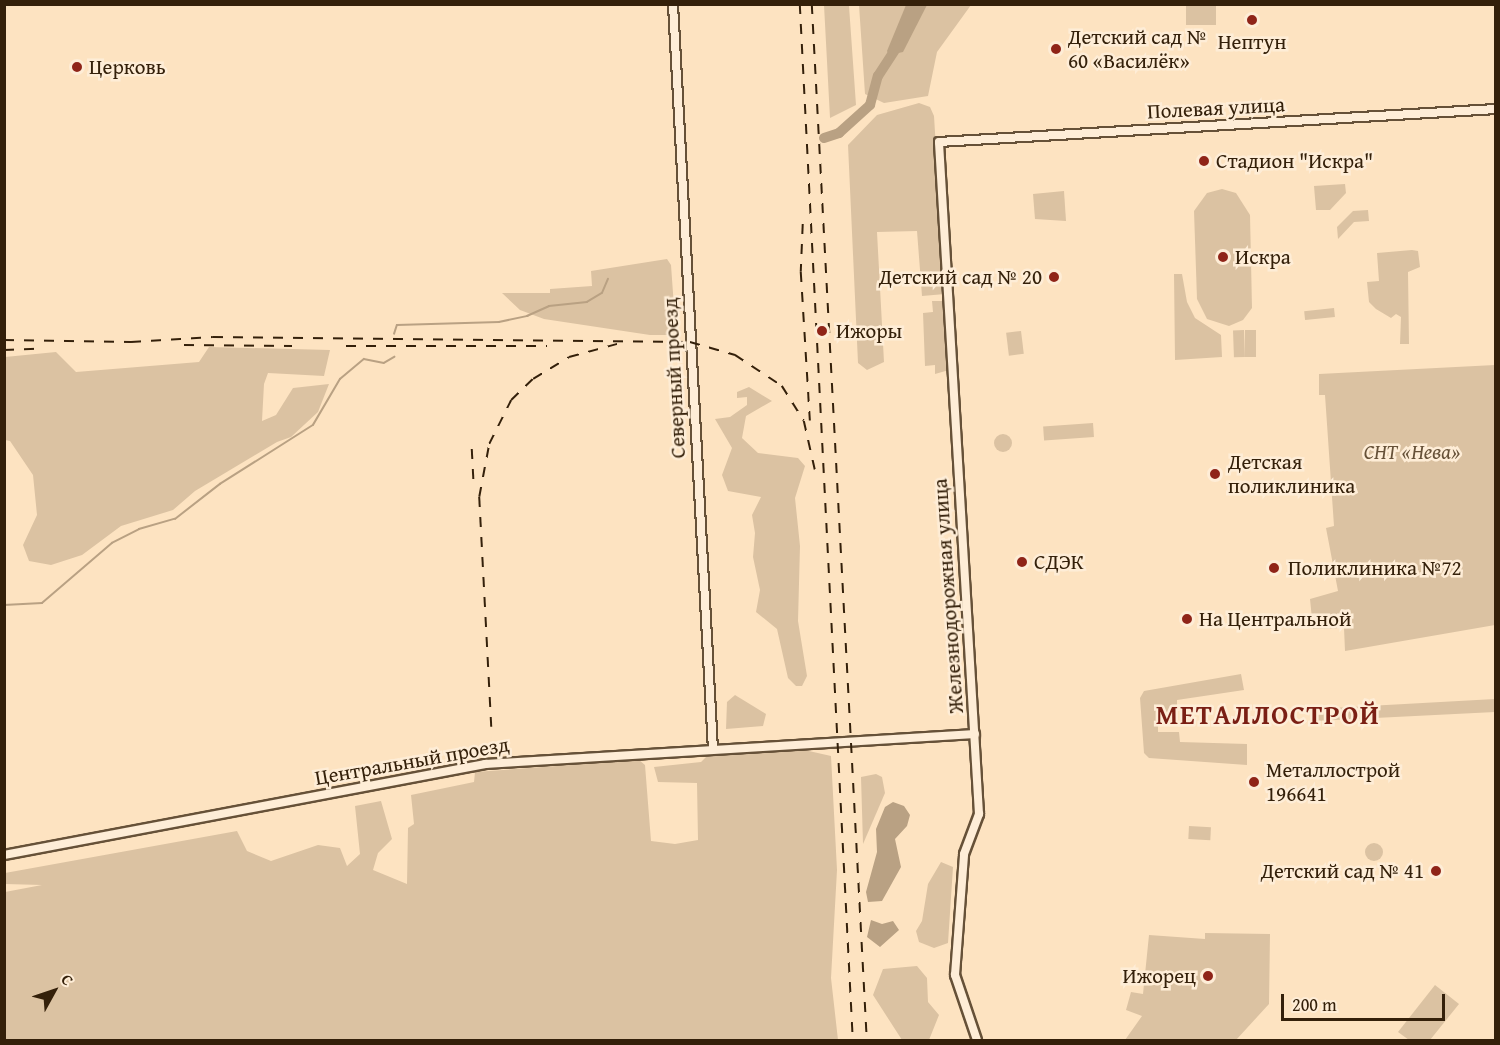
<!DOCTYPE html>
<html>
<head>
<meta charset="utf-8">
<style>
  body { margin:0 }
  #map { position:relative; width:1500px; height:1045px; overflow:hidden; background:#fde3c1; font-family:"Gentium Book Plus",serif }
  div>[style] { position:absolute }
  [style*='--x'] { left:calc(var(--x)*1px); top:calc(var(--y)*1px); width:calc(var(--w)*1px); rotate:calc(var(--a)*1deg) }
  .green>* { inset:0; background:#dbc2a2; transform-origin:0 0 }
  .round { border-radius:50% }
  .water>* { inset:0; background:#b9a183 }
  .stream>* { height:1.5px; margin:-0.75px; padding:0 0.75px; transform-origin:0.75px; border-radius:0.75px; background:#b9a183 }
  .river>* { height:10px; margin:-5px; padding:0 5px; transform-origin:5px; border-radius:5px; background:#b9a183 }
  .roads { filter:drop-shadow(2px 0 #665138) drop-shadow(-2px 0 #665138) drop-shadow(0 2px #665138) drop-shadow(0 -2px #665138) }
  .tertiary>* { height:8px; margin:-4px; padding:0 4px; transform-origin:4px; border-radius:4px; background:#feedd7 }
  .rail>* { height:1.5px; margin-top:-0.75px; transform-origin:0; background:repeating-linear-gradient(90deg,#34200a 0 10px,transparent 0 20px) }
  .dots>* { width:16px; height:16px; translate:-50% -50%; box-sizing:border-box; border:3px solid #feedd7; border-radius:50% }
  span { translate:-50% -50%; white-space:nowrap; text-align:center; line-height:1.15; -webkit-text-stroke:5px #feedd7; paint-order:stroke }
  .poi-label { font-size:21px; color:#34200a }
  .left { translate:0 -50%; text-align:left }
  .right { translate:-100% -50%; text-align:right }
  .street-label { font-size:21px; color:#34200a }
  .park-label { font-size:21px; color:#665138; font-style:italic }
  .district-label { font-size:27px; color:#7a1f14; font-weight:700; letter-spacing:1.5px }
  .frame { position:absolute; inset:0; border:6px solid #34200a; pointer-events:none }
  .north { position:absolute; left:24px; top:961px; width:60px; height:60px; -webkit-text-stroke:4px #feedd7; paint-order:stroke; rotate:50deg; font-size:16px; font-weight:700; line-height:24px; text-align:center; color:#34200a }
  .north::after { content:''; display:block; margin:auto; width:21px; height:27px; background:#34200a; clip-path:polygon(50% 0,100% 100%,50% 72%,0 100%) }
  .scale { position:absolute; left:1281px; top:994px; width:164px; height:27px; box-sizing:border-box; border:3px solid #34200a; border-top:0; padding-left:8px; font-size:18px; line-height:21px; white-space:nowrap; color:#34200a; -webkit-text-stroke:4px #feedd7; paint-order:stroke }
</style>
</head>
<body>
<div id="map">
  <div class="green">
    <div style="clip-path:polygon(824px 5px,857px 6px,849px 6px,856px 105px,830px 118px)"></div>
    <div style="clip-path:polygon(859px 5px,971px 5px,937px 52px,928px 96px,884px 103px,865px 94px)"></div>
    <div style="left:1186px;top:5px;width:30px;height:20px"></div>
    <div style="clip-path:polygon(919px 103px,930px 107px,934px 116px,945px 294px,922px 296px,917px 231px,877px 232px,884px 362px,867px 370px,858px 363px,848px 145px,877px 115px)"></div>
    <div style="clip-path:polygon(1345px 184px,1346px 193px,1330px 210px,1316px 210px,1314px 186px)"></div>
    <div style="clip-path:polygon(1222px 189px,1236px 193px,1250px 215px,1252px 308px,1243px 320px,1229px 326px,1207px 319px,1197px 299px,1194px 211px,1207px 193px)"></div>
    <div style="clip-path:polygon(1064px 191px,1066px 221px,1035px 219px,1033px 194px)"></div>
    <div style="clip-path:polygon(1368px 210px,1369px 221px,1354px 222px,1338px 239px,1337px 227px,1353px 211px)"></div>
    <div style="clip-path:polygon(1412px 250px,1418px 251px,1420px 267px,1408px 272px,1409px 344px,1400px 344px,1401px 317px,1396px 314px,1391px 318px,1376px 309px,1369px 302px,1367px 282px,1379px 281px,1377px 253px)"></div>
    <div style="clip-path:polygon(667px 259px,671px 265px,676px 335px,650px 335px,544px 319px,520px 310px,502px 293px,550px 293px,550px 289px,592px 286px,591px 271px)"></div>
    <div style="clip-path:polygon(1174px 274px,1182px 274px,1187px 302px,1195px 318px,1221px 335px,1222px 357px,1175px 360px)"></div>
    <div style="clip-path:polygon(932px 301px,945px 301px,949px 370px,935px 374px,935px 365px,925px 366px,923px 313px,933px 312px)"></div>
    <div style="left:1334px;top:308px;width:9px;height:30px;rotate:84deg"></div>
    <div style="left:1244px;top:330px;width:27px;height:11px;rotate:88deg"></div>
    <div style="left:1245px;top:330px;width:11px;height:27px"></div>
    <div style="left:1021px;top:331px;width:23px;height:15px;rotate:83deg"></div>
    <div style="clip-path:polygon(209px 347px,330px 350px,324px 376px,268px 373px,264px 384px,262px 421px,276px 415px,293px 388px,329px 384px,318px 412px,291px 437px,277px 442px,195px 491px,173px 510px,121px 526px,82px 555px,51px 565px,29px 561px,23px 545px,37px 515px,33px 475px,10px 441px,5px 440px,5px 357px,56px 352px,76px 372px,199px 362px)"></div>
    <div style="clip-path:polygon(1495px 365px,1495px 625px,1345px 651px,1344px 628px,1313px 629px,1310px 599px,1338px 591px,1326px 528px,1334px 526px,1325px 395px,1319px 395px,1319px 374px)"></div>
    <div style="clip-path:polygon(749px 387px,772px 401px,746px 416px,742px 438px,758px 453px,798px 458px,805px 466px,795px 498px,800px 546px,798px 621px,807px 676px,802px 686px,796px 686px,788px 678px,777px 629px,756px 612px,760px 590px,753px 557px,755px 533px,752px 515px,761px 497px,728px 491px,722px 475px,732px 448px,715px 419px,730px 417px,747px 405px,747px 397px,737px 398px,737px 392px)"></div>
    <div style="left:1093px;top:423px;width:14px;height:50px;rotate:86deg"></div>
    <div class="round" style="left:994px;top:434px;width:18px;height:18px"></div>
    <div style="clip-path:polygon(1241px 674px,1244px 690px,1177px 700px,1177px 713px,1158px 713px,1158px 732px,1179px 732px,1180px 742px,1247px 744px,1247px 765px,1149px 758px,1144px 753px,1140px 698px,1144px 691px)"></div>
    <div style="clip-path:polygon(735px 695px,766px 714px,763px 726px,726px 729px,727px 702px)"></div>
    <div style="clip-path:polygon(1495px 699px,1495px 712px,1315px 721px,1311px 713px,1314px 709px)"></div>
    <div style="clip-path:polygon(800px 749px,831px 756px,837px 870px,831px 978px,838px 1040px,5px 1040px,5px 892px,42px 885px,5px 884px,5px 873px,237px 831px,247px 851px,271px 861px,318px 845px,340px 848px,347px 866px,360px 854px,355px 806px,381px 801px,392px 839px,378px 853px,373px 870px,407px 884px,408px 828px,414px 824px,411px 795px,474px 782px,475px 772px,639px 760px,645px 765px,651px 841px,675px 844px,698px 840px,697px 783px,658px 782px,654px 767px,701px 762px,707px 756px)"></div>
    <div style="clip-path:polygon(876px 774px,882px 777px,885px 793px,863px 844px,861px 777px)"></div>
    <div style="left:1189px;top:826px;width:22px;height:13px;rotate:3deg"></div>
    <div class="round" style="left:1365px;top:843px;width:18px;height:18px"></div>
    <div style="clip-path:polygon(941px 862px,953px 867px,948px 943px,934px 948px,919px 942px,916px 931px,922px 921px,928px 884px)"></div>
    <div style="clip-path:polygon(1205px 933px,1270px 934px,1269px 1004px,1236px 1040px,1125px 1040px,1142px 1016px,1126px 1010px,1131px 992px,1143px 994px,1149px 935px,1205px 939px)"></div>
    <div style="clip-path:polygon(917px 966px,927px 978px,928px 1002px,939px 1015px,929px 1040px,902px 1040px,873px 995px,883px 969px)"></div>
    <div style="clip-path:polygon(1435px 985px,1459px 1004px,1430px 1040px,1409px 1040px,1398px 1032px)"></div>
  </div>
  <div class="water">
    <div style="clip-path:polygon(906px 5px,927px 5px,903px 52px,889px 55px,887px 51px)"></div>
    <div style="clip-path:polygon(893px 802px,904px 806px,910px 815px,907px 826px,895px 839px,901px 867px,882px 901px,868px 902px,866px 892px,877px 852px,876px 829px,885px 807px)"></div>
    <div style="clip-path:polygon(871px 920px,882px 924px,893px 921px,899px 930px,880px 947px,867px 937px)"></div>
  </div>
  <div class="stream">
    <div style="--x:394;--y:334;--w:9;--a:-72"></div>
    <div style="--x:397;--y:325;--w:102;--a:-1.7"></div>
    <div style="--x:499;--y:322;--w:29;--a:-12"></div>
    <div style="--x:527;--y:316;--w:24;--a:-24"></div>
    <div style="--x:549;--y:306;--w:38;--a:-6"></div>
    <div style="--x:587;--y:302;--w:17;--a:-31"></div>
    <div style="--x:602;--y:293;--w:15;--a:-67"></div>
    <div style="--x:4;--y:605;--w:38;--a:-3"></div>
    <div style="--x:42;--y:603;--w:92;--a:-40.6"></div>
    <div style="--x:112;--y:543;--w:30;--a:-27"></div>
    <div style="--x:139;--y:529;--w:37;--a:-16"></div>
    <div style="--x:175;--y:519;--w:57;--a:-37.9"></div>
    <div style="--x:220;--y:484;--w:110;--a:-32.4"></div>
    <div style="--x:313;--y:425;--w:53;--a:-59.6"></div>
    <div style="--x:340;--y:379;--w:31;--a:-40"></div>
    <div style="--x:364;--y:359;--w:20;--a:11"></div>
    <div style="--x:384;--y:363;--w:12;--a:-31"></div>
  </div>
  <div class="river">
    <div style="--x:824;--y:138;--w:16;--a:-18"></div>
    <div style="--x:839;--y:133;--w:42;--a:-42.1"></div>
    <div style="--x:870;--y:105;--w:30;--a:-75"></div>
    <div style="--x:878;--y:76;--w:37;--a:-57"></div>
  </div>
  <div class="roads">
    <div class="tertiary">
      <div style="--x:673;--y:4;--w:746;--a:86.93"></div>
      <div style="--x:4;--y:855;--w:490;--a:-10.7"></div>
      <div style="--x:485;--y:764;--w:491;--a:-3.5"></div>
      <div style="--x:977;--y:1040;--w:69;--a:-108.7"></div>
      <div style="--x:955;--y:975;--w:121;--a:-85.7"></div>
      <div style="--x:964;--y:854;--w:43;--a:-69.4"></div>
      <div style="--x:979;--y:814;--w:673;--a:-93.41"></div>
      <div style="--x:939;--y:142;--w:558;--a:-3.39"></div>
    </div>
  </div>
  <div class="rail">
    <div style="--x:800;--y:4;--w:1037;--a:87.07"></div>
    <div style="--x:812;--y:4;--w:1037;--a:86.96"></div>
    <div style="--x:803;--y:224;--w:48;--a:92.4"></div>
    <div style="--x:801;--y:272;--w:149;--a:86.5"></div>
    <div style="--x:4;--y:340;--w:127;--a:0.9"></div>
    <div style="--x:131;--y:342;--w:82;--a:-3.5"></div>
    <div style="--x:213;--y:337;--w:477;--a:0.6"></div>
    <div style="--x:690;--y:342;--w:47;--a:16.1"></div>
    <div style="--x:735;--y:355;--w:56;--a:33.4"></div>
    <div style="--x:782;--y:386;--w:41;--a:57.8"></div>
    <div style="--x:804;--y:421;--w:50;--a:77.3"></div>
    <div style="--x:184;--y:345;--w:108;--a:0.5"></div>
    <div style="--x:346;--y:346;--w:201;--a:0"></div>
    <div style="--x:4;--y:350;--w:33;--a:-2"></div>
    <div style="--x:472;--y:449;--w:39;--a:87"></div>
    <div style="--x:491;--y:727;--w:230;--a:-93"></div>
    <div style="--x:479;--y:497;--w:54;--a:-79.3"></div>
    <div style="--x:489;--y:444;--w:49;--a:-63.4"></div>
    <div style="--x:511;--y:400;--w:30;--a:-44"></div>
    <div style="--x:533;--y:379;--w:42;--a:-31.4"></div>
    <div style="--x:569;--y:357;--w:50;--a:-15.2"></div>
  </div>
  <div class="dots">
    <div style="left:1252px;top:20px;background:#8f2418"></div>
    <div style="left:1056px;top:49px;background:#8f2418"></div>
    <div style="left:77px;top:67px;background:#8f2418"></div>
    <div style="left:1204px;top:161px;background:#8f2418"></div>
    <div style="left:1223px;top:257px;background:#8f2418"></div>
    <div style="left:1054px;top:277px;background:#8f2418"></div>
    <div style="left:822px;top:331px;background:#8f2418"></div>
    <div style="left:1215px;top:474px;background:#8f2418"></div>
    <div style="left:1022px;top:562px;background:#8f2418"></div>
    <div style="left:1274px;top:568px;background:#8f2418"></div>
    <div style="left:1187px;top:619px;background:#8f2418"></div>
    <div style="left:1254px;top:782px;background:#8f2418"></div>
    <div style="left:1436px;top:871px;background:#8f2418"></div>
    <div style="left:1208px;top:976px;background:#8f2418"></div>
  </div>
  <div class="poi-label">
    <span class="left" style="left:1068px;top:49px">Детский сад №<br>60 «Василёк»</span>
    <span style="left:1252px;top:42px">Нептун</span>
    <span class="left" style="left:89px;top:67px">Церковь</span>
    <span class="left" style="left:1216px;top:161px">Стадион "Искра"</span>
    <span class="left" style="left:1235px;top:257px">Искра</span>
    <span class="right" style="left:1042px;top:277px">Детский сад № 20</span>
    <span class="left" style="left:836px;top:331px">Ижоры</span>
    <span class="left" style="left:1228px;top:474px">Детская<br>поликлиника</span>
    <span class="left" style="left:1034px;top:562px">СДЭК</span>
    <span class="left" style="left:1288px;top:568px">Поликлиника №72</span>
    <span class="left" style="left:1199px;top:619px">На Центральной</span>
    <span class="left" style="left:1266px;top:782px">Металлострой<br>196641</span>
    <span class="right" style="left:1424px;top:871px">Детский сад № 41</span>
    <span class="right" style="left:1196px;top:976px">Ижорец</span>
  </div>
  <div class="street-label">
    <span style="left:1216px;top:108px;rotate:-3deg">Полевая улица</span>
    <span style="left:674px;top:378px;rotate:-93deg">Северный проезд</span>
    <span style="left:948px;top:596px;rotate:-94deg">Железнодорожная улица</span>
    <span style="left:412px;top:761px;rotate:-10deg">Центральный проезд</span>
  </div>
  <div class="park-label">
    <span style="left:1412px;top:452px">СНТ «Нева»</span>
  </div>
  <div class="district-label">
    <span style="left:1268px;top:715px">МЕТАЛЛОСТРОЙ</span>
  </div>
  <div class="frame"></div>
  <div class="north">С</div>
  <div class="scale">200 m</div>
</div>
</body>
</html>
